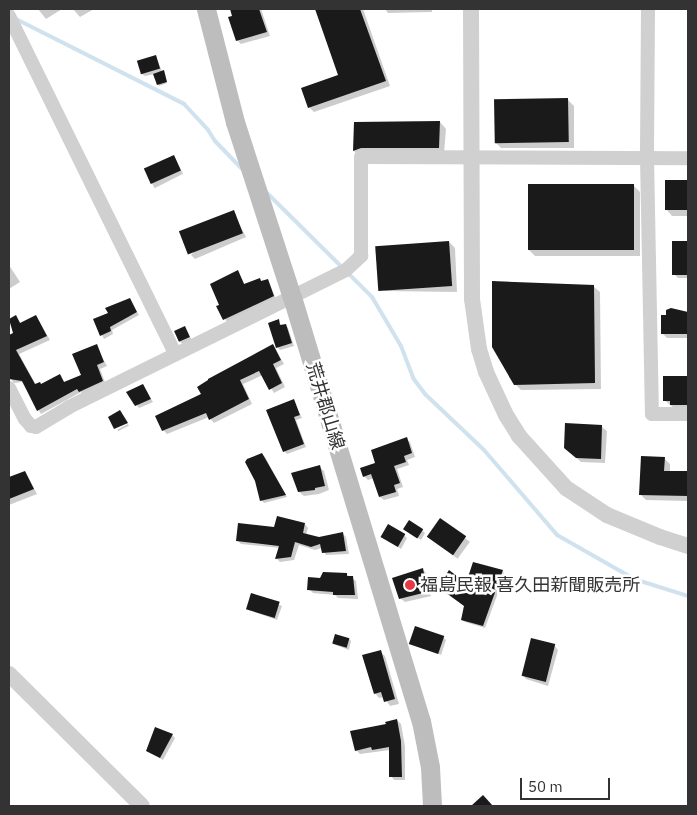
<!DOCTYPE html>
<html>
<head>
<meta charset="utf-8">
<style>
  body { margin:0 }
  #map { position:relative; width:697px; height:815px; overflow:hidden; background:#fff; font-family:"IBM Plex Sans","Noto Sans JP",sans-serif }
  div>[style] { position:absolute }
  [style*='--x'] { left:calc(var(--x)*1px); top:calc(var(--y)*1px); width:calc(var(--w)*1px); rotate:calc(var(--a)*1deg) }
  .shadow>* { inset:0; background:#0003; transform-origin:0 0 }
  .stream>* { height:4px; margin:-2px; padding:0 2px; transform-origin:2px; border-radius:2px; background:#cfe2ee }
  .building>* { inset:0; background:#1a1a1a; transform-origin:0 0 }
  .minor>* { height:14px; margin:-7px; padding:0 7px; transform-origin:7px; border-radius:7px; background:#d0d0d0 }
  .tertiary>* { height:16px; margin:-8px; padding:0 8px; transform-origin:8px; border-radius:8px; background:#d0d0d0 }
  .secondary>* { height:19px; margin:-9.5px; padding:0 9.5px; transform-origin:9.5px; border-radius:9.5px; background:#bdbdbd }
  .dots>* { width:14px; height:14px; translate:-50% -50%; box-sizing:border-box; border:2px solid #fff; border-radius:50% }
  span { translate:-50% -50%; white-space:nowrap; text-align:center; line-height:1.15; -webkit-text-stroke:5px #fff; paint-order:stroke }
  .street-label { font-size:18px; color:#333 }
  .poi-label { font-size:18px; color:#333 }
  .left { translate:0 -50%; text-align:left }
  .frame { position:absolute; inset:0; border:10px solid #333; pointer-events:none }
  .scale { position:absolute; left:520px; top:778px; width:90px; height:22px; box-sizing:border-box; border:2px solid #333; border-top:0; padding-left:6px; font-size:15px; line-height:18px; white-space:nowrap; color:#333; -webkit-text-stroke:4px #fff; paint-order:stroke }
</style>
</head>
<body>
<div id="map">
  <div class="shadow">
    <div style="clip-path:polygon(38px 9px,62px 9px,46px 19px)"></div>
    <div style="clip-path:polygon(73px 9px,94px 9px,80px 17px)"></div>
    <div style="clip-path:polygon(232px 9px,261px 9px,270px 36px,241px 44px,237px 40px)"></div>
    <div style="clip-path:polygon(316px 9px,363px 9px,390px 86px,314px 112px,309px 107px,340px 76px)"></div>
    <div style="clip-path:polygon(385px 9px,432px 9px,432px 12px,388px 13px)"></div>
    <div style="clip-path:polygon(156px 57px,167px 83px,159px 86px,155px 74px,145px 76px,142px 74px)"></div>
    <div style="clip-path:polygon(568px 100px,574px 106px,574px 148px,501px 148px,495px 142px)"></div>
    <div style="clip-path:polygon(440px 122px,446px 129px,444px 154px,360px 157px,354px 151px,355px 123px)"></div>
    <div style="left:174px;top:156px;width:20px;height:32px;rotate:63deg"></div>
    <div style="clip-path:polygon(666px 181px,688px 181px,688px 216px,672px 216px,666px 209px)"></div>
    <div style="clip-path:polygon(633px 185px,640px 192px,640px 256px,535px 256px,529px 250px)"></div>
    <div style="clip-path:polygon(233px 212px,246px 237px,195px 259px,191px 255px)"></div>
    <div style="clip-path:polygon(449px 242px,455px 248px,457px 292px,385px 291px,379px 285px)"></div>
    <div style="clip-path:polygon(673px 242px,688px 242px,688px 278px,678px 278px,674px 274px)"></div>
    <div style="clip-path:polygon(9px 265px,20px 282px,9px 289px)"></div>
    <div style="clip-path:polygon(238px 272px,245px 285px,259px 279px,262px 282px,268px 280px,276px 299px,227px 322px,218px 307px,221px 305px)"></div>
    <div style="clip-path:polygon(593px 286px,600px 292px,601px 389px,521px 390px,515px 384px)"></div>
    <div style="clip-path:polygon(129px 299px,139px 315px,112px 330px,113px 334px,104px 339px,94px 319px,109px 314px)"></div>
    <div style="clip-path:polygon(679px 313px,688px 313px,688px 338px,667px 338px,662px 333px)"></div>
    <div style="clip-path:polygon(36px 316px,50px 340px,19px 354px,36px 385px,42px 385px,59px 375px,65px 383px,82px 375px,96px 346px,107px 366px,100px 369px,106px 385px,84px 395px,81px 392px,41px 414px,24px 385px,22px 382px,14px 383px,9px 376px,9px 363px,13px 361px,9px 352px,9px 336px,14px 334px,9px 320px,16px 317px,21px 324px)"></div>
    <div style="clip-path:polygon(278px 321px,282px 326px,286px 325px,288px 328px,294px 346px,280px 350px,278px 348px,270px 323px)"></div>
    <div style="clip-path:polygon(185px 328px,192px 340px,183px 344px,180px 342px)"></div>
    <div style="clip-path:polygon(273px 345px,284px 364px,276px 368px,285px 387px,274px 393px,263px 375px,243px 384px,252px 404px,214px 423px,209px 417px,167px 434px,163px 430px,203px 394px)"></div>
    <div style="clip-path:polygon(664px 378px,688px 378px,688px 411px,678px 411px,664px 400px)"></div>
    <div style="clip-path:polygon(142px 385px,153px 402px,139px 408px,128px 392px)"></div>
    <div style="clip-path:polygon(293px 400px,302px 418px,296px 420px,306px 447px,287px 454px,284px 451px)"></div>
    <div style="left:128px;top:424px;width:2px;height:12px;rotate:63deg"></div>
    <div style="clip-path:polygon(602px 427px,607px 431px,605px 463px,581px 462px,570px 452px)"></div>
    <div style="clip-path:polygon(406px 439px,410px 442px,415px 457px,407px 460px,409px 465px,397px 469px,403px 487px,397px 489px,399px 496px,384px 500px,380px 497px,374px 478px,368px 480px,364px 476px)"></div>
    <div style="clip-path:polygon(262px 454px,265px 457px,287px 497px,264px 503px,261px 500px,256px 481px)"></div>
    <div style="clip-path:polygon(664px 458px,670px 464px,670px 472px,688px 473px,688px 501px,646px 500px,640px 494px)"></div>
    <div style="clip-path:polygon(319px 467px,324px 471px,329px 490px,319px 494px,304px 496px,299px 492px)"></div>
    <div style="clip-path:polygon(25px 472px,37px 494px,9px 505px,9px 478px)"></div>
    <div style="clip-path:polygon(278px 517px,305px 524px,308px 528px,306px 535px,319px 538px,343px 534px,346px 537px,349px 554px,326px 555px,322px 548px,315px 550px,299px 545px,294px 560px,280px 562px,277px 559px,280px 548px,241px 544px,237px 540px,275px 528px)"></div>
    <div style="left:440px;top:520px;width:37px;height:21px;rotate:36deg"></div>
    <div style="clip-path:polygon(405px 529px,422px 530px,425px 533px,421px 540px)"></div>
    <div style="clip-path:polygon(404px 535px,407px 538px,401px 549px,383px 537px)"></div>
    <div style="clip-path:polygon(423px 570px,427px 574px,431px 596px,405px 602px,400px 598px)"></div>
    <div style="clip-path:polygon(502px 571px,505px 574px,485px 628px,465px 622px,462px 620px,467px 585px)"></div>
    <div style="clip-path:polygon(346px 574px,356px 581px,358px 599px,338px 598px,335px 595px,313px 593px,309px 589px,320px 579px)"></div>
    <div style="left:252px;top:595px;width:32px;height:15px;rotate:20deg"></div>
    <div style="clip-path:polygon(443px 637px,446px 640px,441px 655px,412px 643px)"></div>
    <div style="clip-path:polygon(349px 639px,351px 641px,349px 650px,333px 644px)"></div>
    <div style="clip-path:polygon(554px 645px,558px 650px,548px 686px,526px 679px,522px 674px)"></div>
    <div style="clip-path:polygon(380px 652px,385px 656px,399px 704px,390px 706px,384px 697px,379px 698px,375px 693px)"></div>
    <div style="clip-path:polygon(397px 720px,401px 724px,405px 746px,405px 780px,394px 780px,391px 776px,390px 750px,360px 754px,356px 750px)"></div>
    <div style="clip-path:polygon(172px 735px,175px 738px,163px 760px,147px 751px)"></div>
  </div>
  <div class="stream">
    <div style="--x:14;--y:18;--w:191;--a:26.8"></div>
    <div style="--x:184;--y:104;--w:35;--a:47"></div>
    <div style="--x:208;--y:130;--w:13;--a:58"></div>
    <div style="--x:215;--y:141;--w:39;--a:46"></div>
    <div style="--x:267;--y:193;--w:148;--a:44.7"></div>
    <div style="--x:372;--y:297;--w:57;--a:59.4"></div>
    <div style="--x:401;--y:346;--w:34;--a:69"></div>
    <div style="--x:413;--y:378;--w:21;--a:53"></div>
    <div style="--x:426;--y:395;--w:80;--a:43.5"></div>
    <div style="--x:484;--y:450;--w:112;--a:49.3"></div>
    <div style="--x:557;--y:535;--w:89;--a:29.7"></div>
    <div style="--x:634;--y:579;--w:57;--a:17.5"></div>
  </div>
  <div class="building">
    <div style="clip-path:polygon(230px 9px,259px 9px,267px 32px,236px 41px,228px 17px,232px 16px)"></div>
    <div style="clip-path:polygon(315px 9px,360px 9px,386px 81px,308px 108px,301px 88px,338px 75px)"></div>
    <div style="left:156px;top:55px;width:14px;height:20px;rotate:73deg"></div>
    <div style="clip-path:polygon(164px 70px,167px 82px,157px 85px,153px 74px)"></div>
    <div style="left:568px;top:98px;width:44px;height:74px;rotate:89deg"></div>
    <div style="clip-path:polygon(440px 121px,439px 148px,361px 148px,353px 151px,354px 122px)"></div>
    <div style="left:174px;top:155px;width:17px;height:33px;rotate:66deg"></div>
    <div style="left:665px;top:180px;width:23px;height:30px"></div>
    <div style="left:634px;top:184px;width:66px;height:106px;rotate:90deg"></div>
    <div style="left:234px;top:210px;width:25px;height:59px;rotate:69deg"></div>
    <div style="left:449px;top:241px;width:45px;height:74px;rotate:86deg"></div>
    <div style="left:672px;top:241px;width:16px;height:34px"></div>
    <div style="clip-path:polygon(238px 270px,244px 284px,260px 278px,261px 281px,268px 279px,274px 296px,223px 320px,216px 306px,219px 305px,210px 284px)"></div>
    <div style="clip-path:polygon(492px 281px,594px 285px,595px 383px,514px 385px,492px 347px)"></div>
    <div style="clip-path:polygon(130px 298px,137px 312px,110px 327px,111px 331px,100px 336px,93px 319px,108px 313px,105px 308px)"></div>
    <div style="clip-path:polygon(671px 308px,688px 312px,688px 334px,661px 334px,661px 315px,666px 315px,666px 310px)"></div>
    <div style="clip-path:polygon(16px 315px,20px 323px,36px 315px,47px 336px,16px 350px,35px 384px,40px 382px,41px 384px,60px 374px,64px 382px,81px 375px,72px 354px,97px 344px,104px 362px,97px 365px,103px 381px,79px 392px,77px 389px,37px 411px,22px 381px,9px 379px,9px 335px,13px 333px,9px 319px)"></div>
    <div style="clip-path:polygon(279px 319px,280px 325px,286px 324px,292px 343px,276px 348px,268px 323px)"></div>
    <div style="left:185px;top:326px;width:12px;height:12px;rotate:66deg"></div>
    <div style="clip-path:polygon(273px 344px,281px 360px,273px 364px,282px 383px,269px 390px,259px 371px,240px 380px,249px 399px,209px 420px,206px 413px,162px 431px,155px 416px,201px 394px,197px 387px,208px 380px,208px 379px)"></div>
    <div style="clip-path:polygon(663px 376px,688px 376px,688px 405px,670px 405px,670px 401px,663px 401px)"></div>
    <div style="clip-path:polygon(143px 384px,151px 399px,135px 406px,126px 392px)"></div>
    <div style="clip-path:polygon(294px 399px,300px 415px,294px 417px,304px 444px,283px 452px,266px 410px)"></div>
    <div style="clip-path:polygon(120px 410px,128px 423px,114px 429px,108px 417px)"></div>
    <div style="clip-path:polygon(565px 423px,602px 425px,601px 459px,576px 458px,564px 448px)"></div>
    <div style="clip-path:polygon(407px 437px,412px 453px,404px 456px,406px 462px,394px 466px,400px 483px,394px 485px,396px 492px,379px 497px,371px 474px,363px 477px,360px 468px,375px 463px,371px 450px)"></div>
    <div style="clip-path:polygon(262px 453px,286px 495px,260px 501px,255px 481px,245px 462px,247px 459px)"></div>
    <div style="clip-path:polygon(641px 456px,665px 457px,664px 471px,688px 471px,688px 496px,639px 495px)"></div>
    <div style="clip-path:polygon(320px 465px,325px 486px,315px 488px,315px 490px,298px 492px,291px 473px)"></div>
    <div style="clip-path:polygon(25px 471px,34px 489px,9px 499px,9px 477px)"></div>
    <div style="clip-path:polygon(277px 516px,305px 523px,303px 533px,319px 537px,343px 532px,346px 551px,322px 553px,320px 544px,311px 547px,295px 542px,291px 557px,275px 559px,279px 546px,236px 541px,238px 523px,274px 527px)"></div>
    <div style="left:440px;top:518px;width:32px;height:23px;rotate:35deg"></div>
    <div style="left:409px;top:520px;width:17px;height:11px;rotate:33deg"></div>
    <div style="left:388px;top:524px;width:20px;height:15px;rotate:30deg"></div>
    <div style="clip-path:polygon(473px 562px,503px 570px,483px 626px,461px 620px,464px 606px,438px 587px,449px 570px,466px 583px)"></div>
    <div style="clip-path:polygon(423px 568px,427px 592px,399px 599px,392px 578px)"></div>
    <div style="clip-path:polygon(323px 572px,347px 573px,347px 576px,353px 576px,355px 595px,333px 595px,333px 592px,307px 590px,308px 577px,320px 578px)"></div>
    <div style="left:251px;top:593px;width:30px;height:17px;rotate:17deg"></div>
    <div style="left:415px;top:626px;width:31px;height:19px;rotate:19deg"></div>
    <div style="left:335px;top:634px;width:15px;height:10px;rotate:16deg"></div>
    <div style="left:531px;top:638px;width:25px;height:39px;rotate:14deg"></div>
    <div style="clip-path:polygon(381px 650px,395px 699px,384px 702px,381px 692px,374px 694px,362px 655px)"></div>
    <div style="clip-path:polygon(397px 719px,401px 741px,402px 777px,389px 777px,389px 747px,372px 750px,371px 747px,355px 751px,350px 731px,386px 724px,385px 722px)"></div>
    <div style="clip-path:polygon(155px 727px,173px 734px,160px 758px,146px 751px)"></div>
    <div style="clip-path:polygon(483px 795px,493px 806px,471px 806px)"></div>
  </div>
  <div class="minor">
    <div style="--x:648;--y:9;--w:148;--a:90.4"></div>
    <div style="--x:647;--y:157;--w:257;--a:88.9"></div>
    <div style="--x:652;--y:414;--w:36;--a:0"></div>
    <div style="--x:9;--y:16;--w:377;--a:63.8"></div>
    <div style="--x:9;--y:388;--w:35;--a:63"></div>
    <div style="--x:25;--y:419;--w:9;--a:49"></div>
    <div style="--x:31;--y:426;--w:5;--a:11"></div>
    <div style="--x:36;--y:427;--w:39;--a:-31"></div>
    <div style="--x:69;--y:407;--w:309;--a:-26.3"></div>
    <div style="--x:346;--y:270;--w:21;--a:-43"></div>
    <div style="--x:361;--y:256;--w:99;--a:-90"></div>
    <div style="--x:361;--y:157;--w:327;--a:0.2"></div>
  </div>
  <div class="tertiary">
    <div style="--x:471;--y:9;--w:290;--a:89.8"></div>
    <div style="--x:472;--y:299;--w:50;--a:82"></div>
    <div style="--x:479;--y:349;--w:24;--a:73"></div>
    <div style="--x:486;--y:372;--w:47;--a:65.1"></div>
    <div style="--x:506;--y:415;--w:25;--a:58"></div>
    <div style="--x:519;--y:436;--w:70;--a:47.9"></div>
    <div style="--x:566;--y:488;--w:49;--a:33.4"></div>
    <div style="--x:607;--y:515;--w:57;--a:22.5"></div>
    <div style="--x:660;--y:537;--w:29;--a:18"></div>
    <div style="--x:9;--y:674;--w:187;--a:44.8"></div>
  </div>
  <div class="secondary">
    <div style="--x:206;--y:9;--w:117;--a:75.6"></div>
    <div style="--x:235;--y:122;--w:184;--a:72"></div>
    <div style="--x:292;--y:297;--w:443;--a:73.1"></div>
    <div style="--x:421;--y:721;--w:47;--a:78.9"></div>
    <div style="--x:430;--y:767;--w:39;--a:87"></div>
  </div>
  <div class="dots">
    <div style="left:410px;top:585px;background:#e63946"></div>
  </div>
  <div class="street-label">
    <span style="left:325px;top:406px;rotate:73deg">荒井郡山線</span>
  </div>
  <div class="poi-label">
    <span class="left" style="left:420px;top:585px">福島民報 喜久田新聞販売所</span>
  </div>
  <div class="frame"></div>
  <div class="scale">50 m</div>
</div>
</body>
</html>
